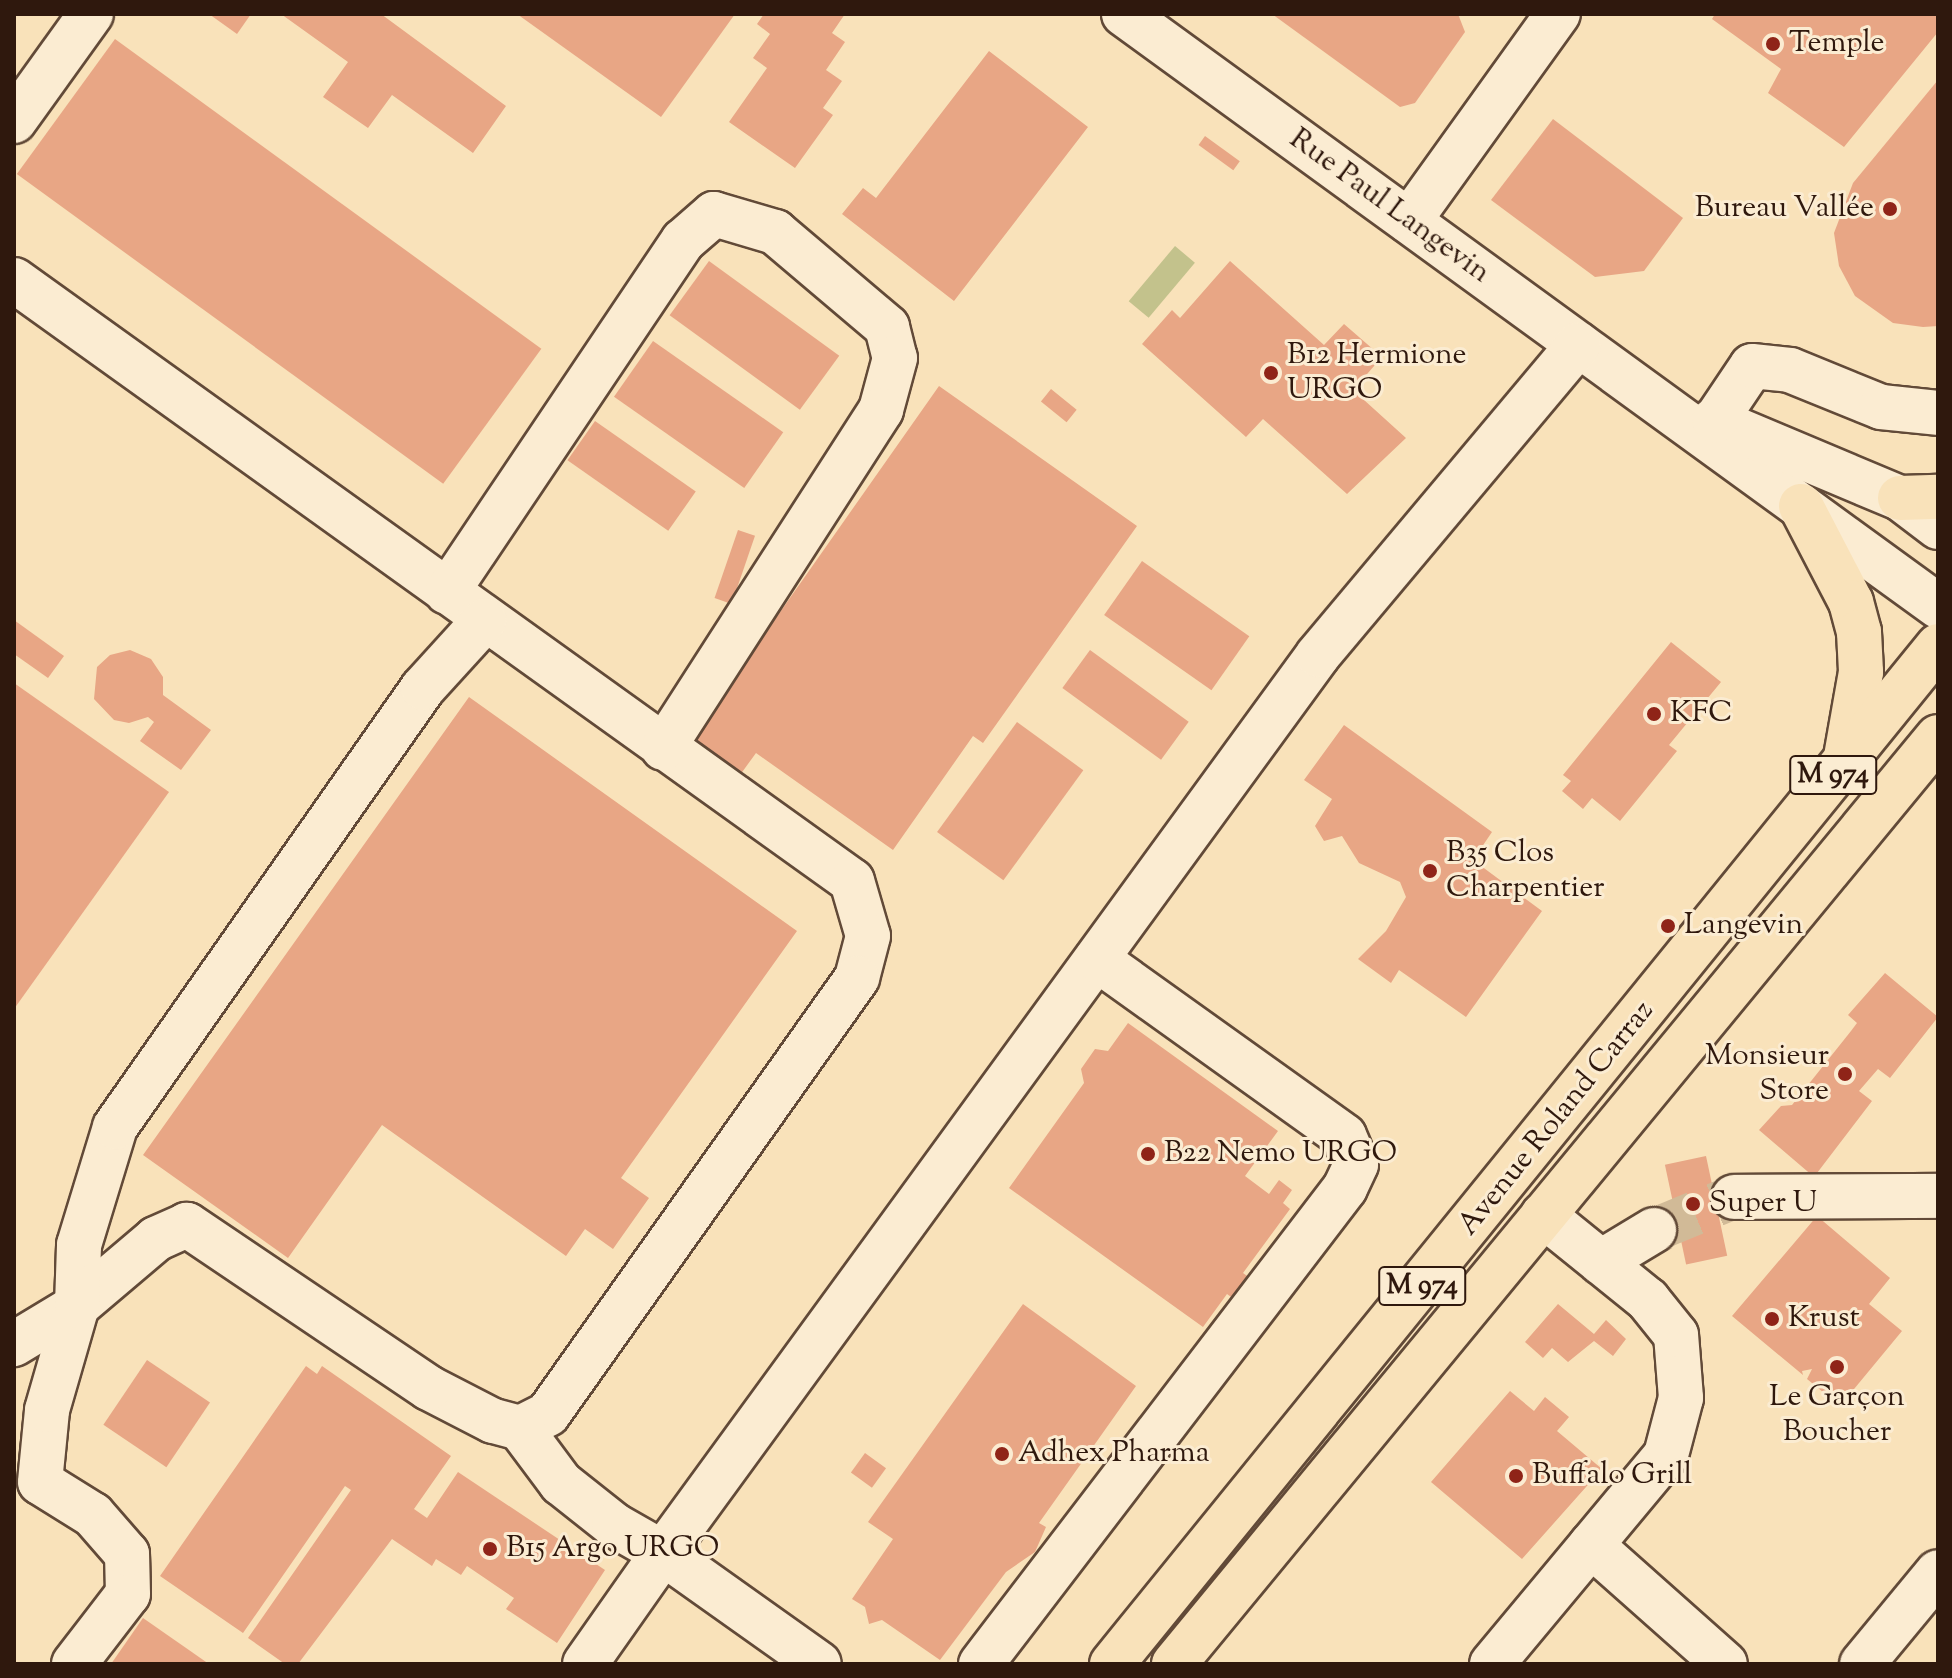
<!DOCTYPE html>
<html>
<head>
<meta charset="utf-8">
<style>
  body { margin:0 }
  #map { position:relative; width:1952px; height:1678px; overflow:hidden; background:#f9e2ba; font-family:"Sorts Mill Goudy",serif }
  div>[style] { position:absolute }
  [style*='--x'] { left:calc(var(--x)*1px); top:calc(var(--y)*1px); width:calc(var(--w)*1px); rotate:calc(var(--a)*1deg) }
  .green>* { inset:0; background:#c3c28c; transform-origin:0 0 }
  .building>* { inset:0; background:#e8a685; transform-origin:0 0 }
  .minor-tunnel>* { height:44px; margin-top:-22px; transform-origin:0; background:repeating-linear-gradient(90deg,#d1ba97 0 44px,transparent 0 66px) }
  .roads { filter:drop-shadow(2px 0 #624a38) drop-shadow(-2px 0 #624a38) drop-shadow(0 2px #624a38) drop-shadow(0 -2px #624a38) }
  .minor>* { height:44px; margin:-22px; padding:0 22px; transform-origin:22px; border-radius:22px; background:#fbecd2 }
  .major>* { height:44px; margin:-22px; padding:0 22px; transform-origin:22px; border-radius:22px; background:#f9e2ba }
  .dots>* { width:22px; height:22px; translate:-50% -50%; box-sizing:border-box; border:4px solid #fbecd2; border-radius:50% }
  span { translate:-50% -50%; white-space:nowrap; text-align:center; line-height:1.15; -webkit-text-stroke:6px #fbecd2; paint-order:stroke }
  .shield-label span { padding:2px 6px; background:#fbecd2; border:2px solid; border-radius:6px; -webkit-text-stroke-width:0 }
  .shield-label { font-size:28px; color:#2f180d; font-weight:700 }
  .poi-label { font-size:30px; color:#2f180d }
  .left { translate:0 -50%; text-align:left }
  .right { translate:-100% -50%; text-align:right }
  .street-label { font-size:30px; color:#2f180d }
  .frame { position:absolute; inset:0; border:16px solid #2f180d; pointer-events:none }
</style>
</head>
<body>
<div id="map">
  <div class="green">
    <div style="left:1175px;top:246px;width:26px;height:72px;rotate:40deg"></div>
  </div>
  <div class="building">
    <div style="clip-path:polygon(209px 14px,251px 14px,237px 34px)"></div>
    <div style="clip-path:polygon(281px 14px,381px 14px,506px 106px,473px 153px,392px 95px,368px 128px,323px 97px,348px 62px)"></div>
    <div style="clip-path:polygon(517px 14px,735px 14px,661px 117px)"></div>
    <div style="clip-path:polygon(764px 14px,845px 14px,832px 33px,845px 42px,826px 70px,842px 81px,823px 108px,833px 115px,795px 168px,729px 122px,767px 68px,753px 58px,770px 34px,757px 24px)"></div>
    <div style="clip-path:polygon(1272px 14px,1458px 14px,1465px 32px,1415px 103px,1400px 107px)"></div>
    <div style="clip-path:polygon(1715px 14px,1938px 14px,1938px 32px,1844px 147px,1768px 93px,1781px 69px,1712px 19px)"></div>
    <div style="left:115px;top:39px;width:527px;height:167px;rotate:36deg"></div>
    <div style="clip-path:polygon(989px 51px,1088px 127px,954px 301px,842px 214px,863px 188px,876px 198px)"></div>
    <div style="clip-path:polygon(1938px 80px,1938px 326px,1923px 327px,1893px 323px,1855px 296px,1839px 266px,1834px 233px,1853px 183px)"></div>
    <div style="clip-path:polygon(1553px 119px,1683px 218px,1644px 271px,1595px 277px,1491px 200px)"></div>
    <div style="left:1205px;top:136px;width:43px;height:11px;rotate:36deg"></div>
    <div style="left:709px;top:261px;width:161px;height:67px;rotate:36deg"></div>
    <div style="clip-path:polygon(1230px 261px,1324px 345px,1344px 324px,1382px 357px,1353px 390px,1406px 438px,1347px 494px,1263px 419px,1246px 437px,1142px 344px,1172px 310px,1180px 318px)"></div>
    <div style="left:653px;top:341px;width:159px;height:68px;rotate:35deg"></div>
    <div style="clip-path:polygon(939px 386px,1137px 526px,983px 743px,973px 736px,893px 850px,756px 753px,740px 775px,690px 740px)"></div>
    <div style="left:1051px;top:389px;width:33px;height:16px;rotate:39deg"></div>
    <div style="left:595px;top:421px;width:123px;height:48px;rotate:35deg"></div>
    <div style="left:738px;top:530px;width:18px;height:72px;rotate:19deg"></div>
    <div style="left:1142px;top:561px;width:131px;height:66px;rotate:35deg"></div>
    <div style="clip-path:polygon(14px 620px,64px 656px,48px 678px,14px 654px)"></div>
    <div style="clip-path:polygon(1671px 642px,1721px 682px,1669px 745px,1677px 751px,1620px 821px,1592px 798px,1583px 809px,1562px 791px,1571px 781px,1563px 775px)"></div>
    <div style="clip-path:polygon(130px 650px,151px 659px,163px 677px,163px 695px,211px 730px,181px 770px,140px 741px,154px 722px,148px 717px,129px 723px,114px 720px,94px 699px,97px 667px,110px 655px)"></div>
    <div style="left:1090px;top:650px;width:122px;height:47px;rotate:36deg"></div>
    <div style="clip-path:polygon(14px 683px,169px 792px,14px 1009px)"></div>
    <div style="clip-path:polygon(469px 697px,797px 931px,621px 1178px,649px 1198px,613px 1249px,585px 1229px,566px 1256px,382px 1125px,288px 1258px,143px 1155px)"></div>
    <div style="left:1017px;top:722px;width:82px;height:136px;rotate:36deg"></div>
    <div style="clip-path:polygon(1344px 725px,1492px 832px,1473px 860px,1542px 911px,1466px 1017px,1399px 970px,1391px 983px,1358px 959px,1386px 931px,1406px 897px,1400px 882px,1359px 863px,1342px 836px,1324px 841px,1315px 826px,1332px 799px,1304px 780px)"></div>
    <div style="clip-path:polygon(1885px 973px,1938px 1017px,1890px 1078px,1878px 1069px,1859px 1091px,1872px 1101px,1814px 1177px,1759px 1130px,1781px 1106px,1792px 1105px,1851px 1031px,1857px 1023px,1848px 1015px)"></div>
    <div style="clip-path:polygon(1128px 1023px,1278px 1131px,1245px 1176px,1269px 1194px,1279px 1180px,1292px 1190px,1283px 1203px,1290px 1209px,1243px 1273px,1250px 1278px,1234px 1299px,1227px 1294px,1203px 1327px,1009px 1188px,1084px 1083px,1081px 1069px,1095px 1049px,1108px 1051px)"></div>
    <div style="left:1706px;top:1156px;width:102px;height:42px;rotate:78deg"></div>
    <div style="clip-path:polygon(1817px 1216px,1890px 1278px,1869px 1304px,1902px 1331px,1840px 1406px,1807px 1379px,1812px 1369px,1802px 1371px,1803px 1375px,1732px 1316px)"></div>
    <div style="clip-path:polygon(1023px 1304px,1136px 1386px,1039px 1523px,1046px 1527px,1035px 1552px,1006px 1572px,940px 1660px,882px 1620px,869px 1624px,865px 1607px,852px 1599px,893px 1539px,868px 1522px)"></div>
    <div style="clip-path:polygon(1558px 1304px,1594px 1334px,1606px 1320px,1626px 1339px,1613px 1356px,1594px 1341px,1568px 1362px,1552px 1348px,1543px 1358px,1525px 1342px)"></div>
    <div style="left:147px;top:1360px;width:76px;height:78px;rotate:34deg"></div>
    <div style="clip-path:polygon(306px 1366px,317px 1374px,322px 1366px,451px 1456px,414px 1509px,427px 1518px,458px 1472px,605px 1570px,557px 1643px,506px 1609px,514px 1598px,467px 1566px,461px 1575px,436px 1559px,432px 1566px,392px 1539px,298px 1664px,285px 1664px,248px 1638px,351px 1490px,345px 1486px,243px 1633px,160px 1576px)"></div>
    <div style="clip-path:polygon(1510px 1391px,1534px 1411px,1545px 1397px,1569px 1417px,1557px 1431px,1602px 1469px,1522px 1559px,1431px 1482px)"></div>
    <div style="left:865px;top:1453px;width:26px;height:24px;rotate:36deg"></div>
    <div style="clip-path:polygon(143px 1618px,209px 1664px,111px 1664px)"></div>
  </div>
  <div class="minor-tunnel">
    <div style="--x:1654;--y:1230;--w:87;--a:-22.4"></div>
  </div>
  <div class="roads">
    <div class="minor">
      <div style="--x:1124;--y:14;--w:1007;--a:36.03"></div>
      <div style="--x:14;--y:121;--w:132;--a:-54.3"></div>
      <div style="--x:1409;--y:221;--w:255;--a:-54.3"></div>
      <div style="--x:14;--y:280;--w:1031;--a:35.65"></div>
      <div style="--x:852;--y:881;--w:57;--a:73.8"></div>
      <div style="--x:868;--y:936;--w:43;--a:104.7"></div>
      <div style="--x:857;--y:978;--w:534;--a:125.33"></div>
      <div style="--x:548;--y:1414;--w:31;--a:153"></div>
      <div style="--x:520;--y:1428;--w:28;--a:-165"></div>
      <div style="--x:493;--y:1421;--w:72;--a:-152.7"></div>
      <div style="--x:429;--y:1388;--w:292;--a:-146"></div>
      <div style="--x:187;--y:1225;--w:34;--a:156"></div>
      <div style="--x:156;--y:1239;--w:104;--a:139.7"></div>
      <div style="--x:77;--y:1306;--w:74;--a:148.9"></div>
      <div style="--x:1714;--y:420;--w:202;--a:22.8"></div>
      <div style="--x:1900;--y:498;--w:48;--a:37.3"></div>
      <div style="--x:1715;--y:421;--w:66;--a:-56.1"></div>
      <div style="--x:1752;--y:366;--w:38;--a:6"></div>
      <div style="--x:1790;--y:370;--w:98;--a:22.1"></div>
      <div style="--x:1881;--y:407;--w:57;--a:6"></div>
      <div style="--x:447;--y:592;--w:423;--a:-56.1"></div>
      <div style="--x:683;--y:241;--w:41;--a:-41.1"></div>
      <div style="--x:714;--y:214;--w:64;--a:16.4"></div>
      <div style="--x:775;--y:232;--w:147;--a:40.3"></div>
      <div style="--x:887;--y:327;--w:32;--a:76"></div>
      <div style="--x:895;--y:358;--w:54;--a:105.1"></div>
      <div style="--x:881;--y:410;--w:402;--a:122.8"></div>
      <div style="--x:1734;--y:1197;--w:204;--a:-0.3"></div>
      <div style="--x:1601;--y:1262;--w:62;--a:-31.1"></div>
      <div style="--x:520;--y:1428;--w:69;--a:53.3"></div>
      <div style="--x:561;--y:1483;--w:68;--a:38.4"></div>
      <div style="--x:614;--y:1525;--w:56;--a:29.7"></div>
      <div style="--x:663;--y:1553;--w:1111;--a:-53.89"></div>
      <div style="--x:1318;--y:655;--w:405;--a:-50"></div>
      <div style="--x:1591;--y:1545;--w:179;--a:41.6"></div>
      <div style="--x:74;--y:1664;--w:88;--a:-52.4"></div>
      <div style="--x:128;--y:1594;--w:40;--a:-91.4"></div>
      <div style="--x:127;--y:1554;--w:52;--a:-131.1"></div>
      <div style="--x:93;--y:1515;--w:62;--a:-148.1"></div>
      <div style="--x:40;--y:1482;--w:72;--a:-84.4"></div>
      <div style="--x:47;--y:1410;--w:108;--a:-73.9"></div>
      <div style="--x:77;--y:1306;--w:61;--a:-88.1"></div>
      <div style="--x:79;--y:1245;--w:123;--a:-73"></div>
      <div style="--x:115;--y:1127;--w:536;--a:-54.95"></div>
      <div style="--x:423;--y:688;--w:91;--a:-47.7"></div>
      <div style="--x:585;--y:1664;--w:136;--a:-54.9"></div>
      <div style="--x:663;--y:1553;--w:191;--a:35.4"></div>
      <div style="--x:981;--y:1664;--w:599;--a:-52.59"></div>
      <div style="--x:1345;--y:1188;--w:26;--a:-65"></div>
      <div style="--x:1356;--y:1164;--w:30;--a:-113"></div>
      <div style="--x:1344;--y:1136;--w:304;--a:-144.4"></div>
      <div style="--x:1492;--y:1664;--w:272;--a:-50.2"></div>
      <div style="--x:1666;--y:1455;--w:59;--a:-75.3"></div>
      <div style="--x:1681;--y:1398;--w:63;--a:-94.5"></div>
      <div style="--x:1676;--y:1335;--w:45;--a:-128.7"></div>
      <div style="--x:1648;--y:1300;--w:135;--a:-141"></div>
      <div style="--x:1862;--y:1664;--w:119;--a:-50.4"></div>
    </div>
    <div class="major">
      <div style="--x:1900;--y:498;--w:38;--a:-2"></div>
      <div style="--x:1801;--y:506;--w:108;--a:62.5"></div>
      <div style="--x:1851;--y:602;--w:31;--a:75"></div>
      <div style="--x:1859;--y:632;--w:40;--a:87.1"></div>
      <div style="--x:1861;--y:672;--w:86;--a:100"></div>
      <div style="--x:1112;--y:1664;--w:1311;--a:-50.94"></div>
      <div style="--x:1174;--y:1664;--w:1201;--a:-50.51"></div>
    </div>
  </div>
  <div class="dots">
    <div style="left:1773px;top:44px;background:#8f2418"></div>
    <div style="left:1890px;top:209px;background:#8f2418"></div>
    <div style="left:1271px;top:373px;background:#8f2418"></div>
    <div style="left:1654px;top:714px;background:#8f2418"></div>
    <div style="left:1430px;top:871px;background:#8f2418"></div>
    <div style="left:1668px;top:926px;background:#8f2418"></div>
    <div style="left:1845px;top:1074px;background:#8f2418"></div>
    <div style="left:1148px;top:1154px;background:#8f2418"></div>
    <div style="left:1693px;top:1204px;background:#8f2418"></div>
    <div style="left:1772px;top:1319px;background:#8f2418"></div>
    <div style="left:1837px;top:1367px;background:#8f2418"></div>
    <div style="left:1002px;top:1454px;background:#8f2418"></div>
    <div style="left:1516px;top:1476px;background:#8f2418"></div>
    <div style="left:490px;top:1549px;background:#8f2418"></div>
  </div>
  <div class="shield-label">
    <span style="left:1833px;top:775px">M 974</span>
    <span style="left:1422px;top:1286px">M 974</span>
  </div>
  <div class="poi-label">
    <span class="left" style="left:1789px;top:44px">Temple</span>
    <span class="right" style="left:1874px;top:209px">Bureau Vallée</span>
    <span class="left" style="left:1287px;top:373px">B12 Hermione<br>URGO</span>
    <span class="left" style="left:1670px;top:714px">KFC</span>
    <span class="left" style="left:1446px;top:871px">B35 Clos<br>Charpentier</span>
    <span class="left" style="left:1684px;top:926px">Langevin</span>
    <span class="right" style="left:1829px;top:1074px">Monsieur<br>Store</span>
    <span class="left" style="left:1164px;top:1154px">B22 Nemo URGO</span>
    <span class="left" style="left:1709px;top:1204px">Super U</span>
    <span class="left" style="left:1788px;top:1319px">Krust</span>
    <span style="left:1837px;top:1415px">Le Garçon<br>Boucher</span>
    <span class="left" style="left:1018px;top:1454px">Adhex Pharma</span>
    <span class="left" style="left:1532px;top:1476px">Buffalo Grill</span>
    <span class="left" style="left:506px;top:1549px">B15 Argo URGO</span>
  </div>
  <div class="street-label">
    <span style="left:1389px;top:207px;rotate:36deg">Rue Paul Langevin</span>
    <span style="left:1557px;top:1119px;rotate:-51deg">Avenue Roland Carraz</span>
  </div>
  <div class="frame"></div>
</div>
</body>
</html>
